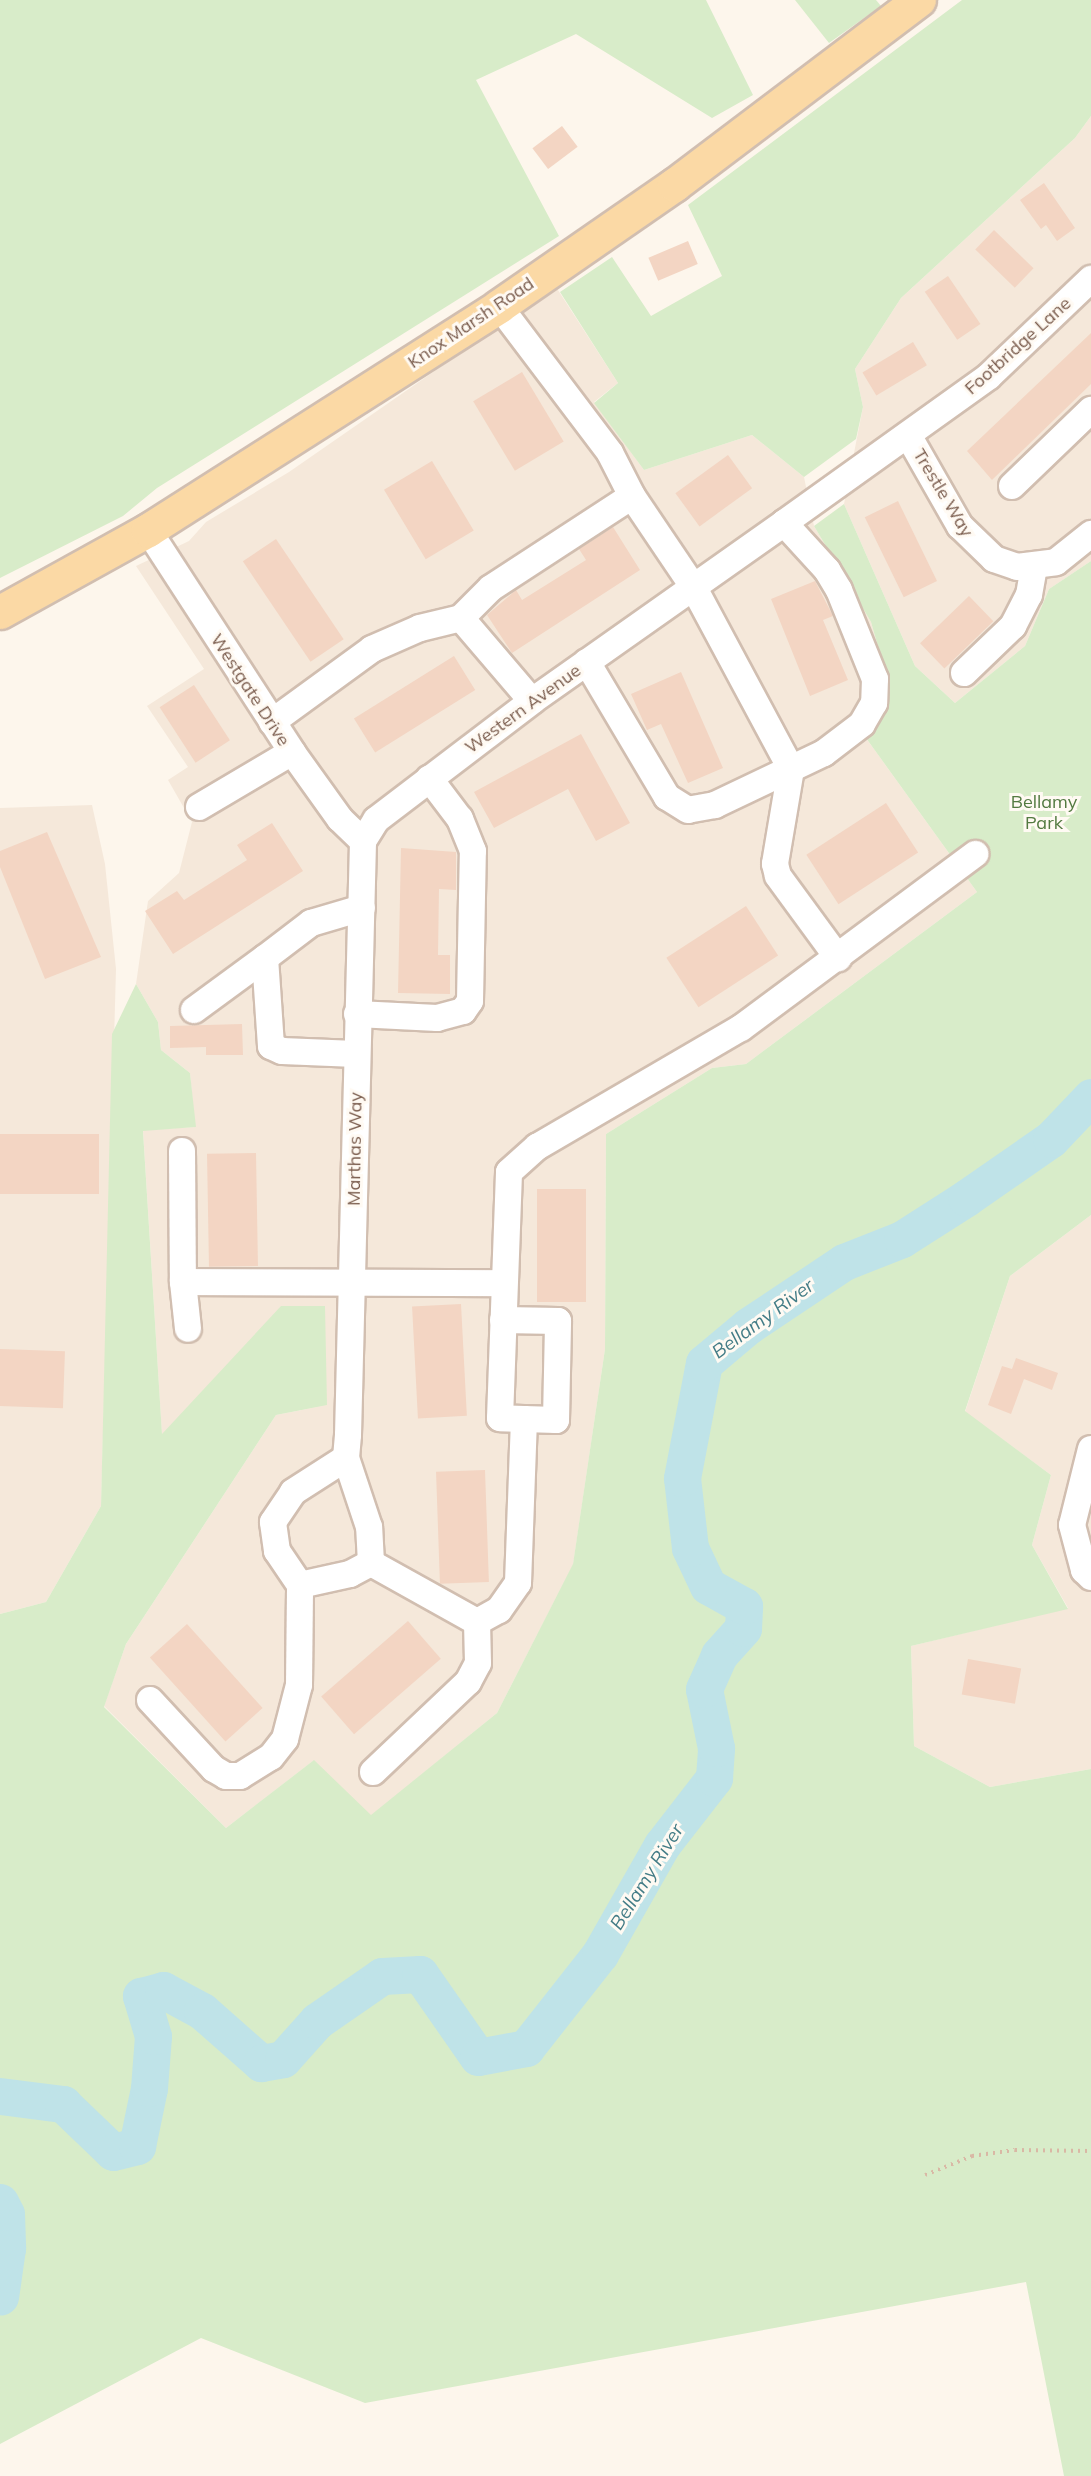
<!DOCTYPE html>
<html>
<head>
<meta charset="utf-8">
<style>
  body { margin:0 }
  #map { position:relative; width:1091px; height:2476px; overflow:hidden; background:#fdf6ec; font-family:Mulish,sans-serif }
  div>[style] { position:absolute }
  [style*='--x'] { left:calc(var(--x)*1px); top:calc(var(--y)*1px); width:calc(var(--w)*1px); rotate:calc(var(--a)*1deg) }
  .residential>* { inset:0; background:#f5e8da }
  .green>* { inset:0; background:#d8ecc9 }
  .river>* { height:37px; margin:-18.5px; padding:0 18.5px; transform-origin:18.5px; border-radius:18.5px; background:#bfe3e8 }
  .building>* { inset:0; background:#f3d5c3; transform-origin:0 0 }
  .path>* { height:3.5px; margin-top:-1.75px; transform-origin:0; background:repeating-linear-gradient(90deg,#d9b8a5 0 2px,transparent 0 7px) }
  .roads { filter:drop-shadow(2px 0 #d1beb0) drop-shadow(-2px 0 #d1beb0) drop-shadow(0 2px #d1beb0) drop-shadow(0 -2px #d1beb0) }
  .minor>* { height:26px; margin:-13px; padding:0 13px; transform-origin:13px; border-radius:13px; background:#fff }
  .major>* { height:33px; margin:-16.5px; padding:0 16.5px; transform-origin:16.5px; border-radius:16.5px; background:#fbd9a5 }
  span { translate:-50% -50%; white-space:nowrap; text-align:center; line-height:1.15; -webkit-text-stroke:6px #fffaf3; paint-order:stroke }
  .street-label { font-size:18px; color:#7a5c4d }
  .park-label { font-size:18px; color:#537a41 }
  .water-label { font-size:19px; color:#437c86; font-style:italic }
</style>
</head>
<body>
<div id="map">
  <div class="residential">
    <div style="clip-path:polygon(1091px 116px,1091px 561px,1049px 589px,1025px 646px,955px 703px,915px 666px,844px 504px,863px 407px,855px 369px,901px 298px,1075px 138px)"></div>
    <div style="clip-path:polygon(556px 287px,618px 383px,594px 402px,644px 470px,752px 435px,804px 477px,814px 526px,871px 622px,889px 685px,866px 738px,977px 892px,746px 1064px,712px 1068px,606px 1134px,605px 1349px,573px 1565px,497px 1713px,371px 1816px,313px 1761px,226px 1828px,104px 1706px,126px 1644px,276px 1415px,327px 1405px,162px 1435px,143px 1130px,195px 1127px,190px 1073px,161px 1050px,158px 1022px,136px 984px,148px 901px,179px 873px,192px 822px,168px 780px,188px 767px,147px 706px,204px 669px,136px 566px,189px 541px,206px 522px,289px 472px)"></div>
    <div style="clip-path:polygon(92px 805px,105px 864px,116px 969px,101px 1506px,46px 1602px,0 1614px,0 808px)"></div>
    <div style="clip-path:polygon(1091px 1215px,1091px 1769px,990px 1787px,914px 1746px,911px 1646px,1068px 1608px,1032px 1545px,1051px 1475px,965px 1412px,1010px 1276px)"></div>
  </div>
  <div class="green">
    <div style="clip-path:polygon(0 0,706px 0,753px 95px,712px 118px,576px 34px,476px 80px,559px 236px,157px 488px,123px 516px,0 578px)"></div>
    <div style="clip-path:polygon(795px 0,876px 0,881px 6px,829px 43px)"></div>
    <div style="clip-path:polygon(962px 0,1091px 0,1091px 116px,1075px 138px,901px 298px,855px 369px,863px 407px,856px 439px,804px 477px,752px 435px,644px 470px,594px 403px,618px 383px,560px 292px,612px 257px,651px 316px,722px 276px,688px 205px)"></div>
    <div style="clip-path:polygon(844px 504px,915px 666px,955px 703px,1025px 646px,1049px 589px,1091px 561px,1091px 1215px,1010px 1276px,965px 1411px,1051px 1475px,1032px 1545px,1068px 1609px,911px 1646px,914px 1746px,990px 1787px,1091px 1769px,1091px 2476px,1064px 2476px,1026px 2282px,365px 2403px,201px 2338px,0 2444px,0 1614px,46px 1602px,101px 1506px,112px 1034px,136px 984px,158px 1022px,161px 1050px,190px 1073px,196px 1127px,143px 1131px,162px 1434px,281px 1306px,325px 1306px,327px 1405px,276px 1415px,126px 1644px,104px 1707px,226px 1828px,314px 1760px,371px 1815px,497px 1713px,573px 1564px,605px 1349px,606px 1134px,712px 1068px,746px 1064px,977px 892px,866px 738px,889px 685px,871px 622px,814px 526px)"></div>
  </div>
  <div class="river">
    <div style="--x:0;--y:2096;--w:64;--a:7.2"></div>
    <div style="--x:63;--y:2104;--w:69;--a:43.8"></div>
    <div style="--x:113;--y:2152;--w:25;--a:-14"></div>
    <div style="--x:137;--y:2146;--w:59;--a:-78.3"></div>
    <div style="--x:149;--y:2088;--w:52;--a:-85.6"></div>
    <div style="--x:153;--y:2036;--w:42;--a:-106.7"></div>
    <div style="--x:141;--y:1996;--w:23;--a:-15"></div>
    <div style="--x:163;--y:1990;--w:44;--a:28.3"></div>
    <div style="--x:202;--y:2011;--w:79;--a:41.4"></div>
    <div style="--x:261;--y:2063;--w:22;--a:-10"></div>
    <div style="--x:283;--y:2059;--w:51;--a:-48.2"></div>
    <div style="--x:317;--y:2021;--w:79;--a:-34.7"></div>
    <div style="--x:382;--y:1976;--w:38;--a:-3"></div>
    <div style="--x:420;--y:1974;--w:101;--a:55.1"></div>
    <div style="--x:478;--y:2057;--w:49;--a:-10.6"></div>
    <div style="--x:526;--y:2048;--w:120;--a:-51.8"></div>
    <div style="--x:600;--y:1954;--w:125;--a:-60.4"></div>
    <div style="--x:662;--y:1845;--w:85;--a:-52.2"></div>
    <div style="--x:714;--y:1778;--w:30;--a:-86"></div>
    <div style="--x:716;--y:1748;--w:60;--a:-101.5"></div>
    <div style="--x:704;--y:1689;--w:37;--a:-66"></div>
    <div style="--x:719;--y:1655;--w:36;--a:-48"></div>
    <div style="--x:743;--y:1628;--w:22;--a:-87"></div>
    <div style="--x:744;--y:1606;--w:41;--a:-150.9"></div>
    <div style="--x:708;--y:1586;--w:42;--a:-115.3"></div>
    <div style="--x:690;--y:1548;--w:70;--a:-96.5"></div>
    <div style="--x:682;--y:1478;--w:117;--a:-79.2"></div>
    <div style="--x:704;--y:1363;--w:57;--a:-40.1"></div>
    <div style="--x:748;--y:1326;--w:115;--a:-33.7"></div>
    <div style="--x:844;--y:1262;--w:62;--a:-21.6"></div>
    <div style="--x:902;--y:1239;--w:76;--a:-32.6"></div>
    <div style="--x:966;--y:1198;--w:103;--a:-34.8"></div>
    <div style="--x:1051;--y:1139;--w:58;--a:-46.4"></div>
    <div style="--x:0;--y:2202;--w:13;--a:63"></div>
    <div style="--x:6;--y:2214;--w:34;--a:88"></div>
    <div style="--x:7;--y:2248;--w:49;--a:98.1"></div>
  </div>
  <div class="building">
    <div style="left:562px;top:126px;width:26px;height:37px;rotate:53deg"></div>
    <div style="clip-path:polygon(1044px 183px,1075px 228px,1057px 241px,1046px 225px,1041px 229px,1020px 200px)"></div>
    <div style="left:994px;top:230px;width:55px;height:27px;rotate:44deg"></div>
    <div style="left:688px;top:241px;width:25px;height:43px;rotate:67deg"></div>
    <div style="left:948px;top:276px;width:58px;height:28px;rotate:56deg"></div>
    <div style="clip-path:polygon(1091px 333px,1091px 384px,992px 480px,967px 451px)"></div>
    <div style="left:913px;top:342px;width:27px;height:59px;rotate:59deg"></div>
    <div style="left:522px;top:372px;width:81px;height:57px;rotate:59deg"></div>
    <div style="left:728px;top:455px;width:41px;height:65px;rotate:54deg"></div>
    <div style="left:432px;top:461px;width:81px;height:56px;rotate:59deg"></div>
    <div style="left:898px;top:501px;width:89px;height:37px;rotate:64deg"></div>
    <div style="clip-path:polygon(613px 527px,640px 570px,512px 653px,487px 615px,516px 590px,522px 600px,586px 560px,579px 549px)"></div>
    <div style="left:276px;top:539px;width:121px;height:40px;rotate:56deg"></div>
    <div style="clip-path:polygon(815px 581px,833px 616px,823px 620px,848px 680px,810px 696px,771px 599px)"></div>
    <div style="left:969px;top:596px;width:35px;height:68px;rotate:46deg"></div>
    <div style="left:454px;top:656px;width:40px;height:118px;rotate:58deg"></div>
    <div style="clip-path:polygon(681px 672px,723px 768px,688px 783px,661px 724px,647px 730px,631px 694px)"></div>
    <div style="left:194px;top:685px;width:66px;height:41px;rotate:57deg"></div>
    <div style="clip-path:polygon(581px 734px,630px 823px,596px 841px,568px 789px,494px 828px,474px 792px)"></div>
    <div style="left:886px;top:803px;width:59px;height:95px;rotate:57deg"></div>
    <div style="clip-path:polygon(272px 823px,303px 871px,173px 954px,145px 911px,177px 891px,184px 900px,247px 860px,237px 845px)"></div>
    <div style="clip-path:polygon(47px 832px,101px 957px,45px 979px,0 867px,0 851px)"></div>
    <div style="clip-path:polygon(401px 848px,456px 852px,456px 890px,439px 889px,438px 955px,450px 955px,450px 994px,398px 993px)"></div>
    <div style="left:746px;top:906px;width:59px;height:95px;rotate:57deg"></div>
    <div style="clip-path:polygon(242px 1024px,243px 1055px,206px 1055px,206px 1047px,170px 1048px,170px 1026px)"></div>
    <div style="left:99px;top:1134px;width:60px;height:99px;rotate:90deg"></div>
    <div style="left:256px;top:1153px;width:113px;height:49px;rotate:89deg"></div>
    <div style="left:537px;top:1189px;width:49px;height:113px"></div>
    <div style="left:461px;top:1304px;width:112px;height:49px;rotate:87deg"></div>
    <div style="left:0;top:1349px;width:65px;height:57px;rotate:2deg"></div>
    <div style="clip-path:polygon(1016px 1358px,1058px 1373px,1052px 1390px,1024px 1379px,1011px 1414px,988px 1405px,1002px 1366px,1012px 1369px)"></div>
    <div style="left:485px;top:1470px;width:112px;height:49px;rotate:88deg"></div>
    <div style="left:408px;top:1621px;width:50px;height:115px;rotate:49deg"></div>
    <div style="left:187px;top:1624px;width:113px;height:50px;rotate:48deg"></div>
    <div style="left:968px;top:1659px;width:54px;height:36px;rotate:10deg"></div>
  </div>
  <div class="path">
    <div style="--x:925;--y:2175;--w:51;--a:-22"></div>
    <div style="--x:972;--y:2156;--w:43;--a:-7.9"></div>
    <div style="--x:1015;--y:2150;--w:76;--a:0.8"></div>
  </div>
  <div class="roads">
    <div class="minor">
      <div style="--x:499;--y:306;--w:184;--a:52.9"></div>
      <div style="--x:610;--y:453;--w:48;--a:62.9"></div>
      <div style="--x:632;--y:496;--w:111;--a:56"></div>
      <div style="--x:694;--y:588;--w:205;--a:61.8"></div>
      <div style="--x:791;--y:769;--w:96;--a:99.6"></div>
      <div style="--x:775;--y:864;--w:12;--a:76"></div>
      <div style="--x:778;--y:876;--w:102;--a:53.8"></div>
      <div style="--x:908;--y:435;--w:105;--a:60.3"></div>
      <div style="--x:960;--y:526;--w:47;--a:44.1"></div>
      <div style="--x:994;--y:559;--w:24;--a:19"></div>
      <div style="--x:1017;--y:567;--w:39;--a:-7"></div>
      <div style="--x:1056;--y:562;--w:45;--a:-38.7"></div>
      <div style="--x:1012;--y:486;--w:110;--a:-43.9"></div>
      <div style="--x:784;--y:523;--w:252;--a:-35.6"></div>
      <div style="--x:989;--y:376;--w:141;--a:-43.6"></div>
      <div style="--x:148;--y:530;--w:265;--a:57"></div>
      <div style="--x:292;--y:752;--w:82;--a:54.4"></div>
      <div style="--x:340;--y:819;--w:32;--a:44"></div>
      <div style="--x:461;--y:618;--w:109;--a:49.5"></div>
      <div style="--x:964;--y:673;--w:68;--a:-43.8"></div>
      <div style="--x:1013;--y:626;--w:35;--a:-63"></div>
      <div style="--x:1029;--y:595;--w:28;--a:-80"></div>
      <div style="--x:272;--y:722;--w:124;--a:-36.1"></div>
      <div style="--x:372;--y:649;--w:52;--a:-23.6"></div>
      <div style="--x:420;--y:628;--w:42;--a:-13.7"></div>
      <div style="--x:461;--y:618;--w:42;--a:-45"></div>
      <div style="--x:491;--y:588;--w:168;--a:-33.1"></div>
      <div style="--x:199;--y:807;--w:108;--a:-30.6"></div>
      <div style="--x:194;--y:1010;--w:88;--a:-36.2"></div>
      <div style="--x:357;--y:1014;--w:80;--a:2.9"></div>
      <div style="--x:437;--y:1018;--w:27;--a:-15"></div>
      <div style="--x:463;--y:1011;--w:12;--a:-55"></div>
      <div style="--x:470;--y:1001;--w:150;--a:-88.9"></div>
      <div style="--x:473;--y:851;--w:35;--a:-112"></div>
      <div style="--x:460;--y:819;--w:51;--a:-127.1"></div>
      <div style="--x:356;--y:1054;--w:74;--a:-177.7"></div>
      <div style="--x:282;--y:1051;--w:12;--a:-156"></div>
      <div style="--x:271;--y:1046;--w:88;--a:-93.9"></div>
      <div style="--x:265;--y:958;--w:58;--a:-37.3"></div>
      <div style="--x:311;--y:923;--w:53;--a:-16.4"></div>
      <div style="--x:182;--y:1151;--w:131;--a:89.6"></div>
      <div style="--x:183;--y:1282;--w:321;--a:0.2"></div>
      <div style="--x:183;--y:1282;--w:47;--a:83.9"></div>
      <div style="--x:524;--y:1419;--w:24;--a:-178"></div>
      <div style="--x:500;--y:1418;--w:246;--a:-87.9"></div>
      <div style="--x:509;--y:1172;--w:38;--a:-42"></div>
      <div style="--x:537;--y:1147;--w:236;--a:-30.3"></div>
      <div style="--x:741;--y:1028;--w:292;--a:-36.6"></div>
      <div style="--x:1091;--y:1449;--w:78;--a:104"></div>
      <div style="--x:1072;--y:1525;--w:47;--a:75.1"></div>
      <div style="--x:1084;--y:1570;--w:10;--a:45"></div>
      <div style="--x:371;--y:1563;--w:121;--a:29.1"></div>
      <div style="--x:300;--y:1585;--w:41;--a:-124.1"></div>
      <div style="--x:277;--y:1551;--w:29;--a:-98"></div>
      <div style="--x:273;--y:1522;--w:36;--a:-56"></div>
      <div style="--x:293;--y:1492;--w:63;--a:-32.7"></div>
      <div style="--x:346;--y:1458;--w:23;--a:-85"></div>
      <div style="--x:348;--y:1435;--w:594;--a:-88.55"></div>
      <div style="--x:363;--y:841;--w:25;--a:-58"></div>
      <div style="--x:376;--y:820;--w:196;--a:-37.3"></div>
      <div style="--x:532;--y:701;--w:309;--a:-35.2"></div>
      <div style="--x:784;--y:523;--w:64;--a:47.5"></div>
      <div style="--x:827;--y:570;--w:23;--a:59"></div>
      <div style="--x:839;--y:590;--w:96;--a:68"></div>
      <div style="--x:875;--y:679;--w:24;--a:92"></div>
      <div style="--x:874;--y:703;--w:24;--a:120"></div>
      <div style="--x:862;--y:724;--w:48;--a:142.7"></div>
      <div style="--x:824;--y:753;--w:121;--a:154.5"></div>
      <div style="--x:715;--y:805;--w:27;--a:170"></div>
      <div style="--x:688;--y:810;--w:25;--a:-148"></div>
      <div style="--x:667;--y:797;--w:157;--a:-120.7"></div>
      <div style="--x:300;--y:1585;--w:51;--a:-12.4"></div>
      <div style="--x:350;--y:1574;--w:24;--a:-28"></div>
      <div style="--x:371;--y:1563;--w:36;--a:-93"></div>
      <div style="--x:369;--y:1527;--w:73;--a:-108.4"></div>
      <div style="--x:150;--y:1700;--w:94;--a:47.2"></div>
      <div style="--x:214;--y:1769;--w:14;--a:30"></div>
      <div style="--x:226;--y:1776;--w:14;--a:0"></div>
      <div style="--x:240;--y:1776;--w:36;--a:-32"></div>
      <div style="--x:271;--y:1757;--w:23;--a:-52"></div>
      <div style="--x:285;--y:1739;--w:56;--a:-75.5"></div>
      <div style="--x:299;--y:1685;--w:100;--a:-89.4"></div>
      <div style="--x:373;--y:1772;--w:131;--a:-43.5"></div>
      <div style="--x:468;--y:1682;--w:21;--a:-62"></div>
      <div style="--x:478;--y:1663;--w:41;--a:-91.4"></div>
      <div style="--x:477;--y:1622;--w:25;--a:-29"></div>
      <div style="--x:499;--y:1610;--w:33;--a:-55"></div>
      <div style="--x:518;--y:1583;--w:164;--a:-87.9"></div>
      <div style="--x:524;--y:1419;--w:32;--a:2"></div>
      <div style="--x:556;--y:1420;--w:99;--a:-88.8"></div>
      <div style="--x:558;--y:1321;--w:55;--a:-179"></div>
    </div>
    <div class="major">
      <div style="--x:0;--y:612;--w:169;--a:-29"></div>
      <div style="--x:148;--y:530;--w:416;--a:-32.5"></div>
      <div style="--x:499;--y:306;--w:213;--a:-34.7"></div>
      <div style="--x:674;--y:185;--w:307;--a:-37.1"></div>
    </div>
  </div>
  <div class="street-label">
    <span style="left:471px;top:323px;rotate:-34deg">Knox Marsh Road</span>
    <span style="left:1018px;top:346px;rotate:-42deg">Footbridge Lane</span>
    <span style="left:943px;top:493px;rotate:59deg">Trestle Way</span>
    <span style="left:250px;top:690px;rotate:57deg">Westgate Drive</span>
    <span style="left:523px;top:709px;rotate:-36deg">Western Avenue</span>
    <span style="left:355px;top:1149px;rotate:-89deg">Marthas Way</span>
  </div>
  <div class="park-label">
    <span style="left:1044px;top:813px">Bellamy<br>Park</span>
  </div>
  <div class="water-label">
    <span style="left:763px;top:1319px;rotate:-36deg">Bellamy River</span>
    <span style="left:647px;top:1877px;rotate:-58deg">Bellamy River</span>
  </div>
</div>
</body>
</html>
